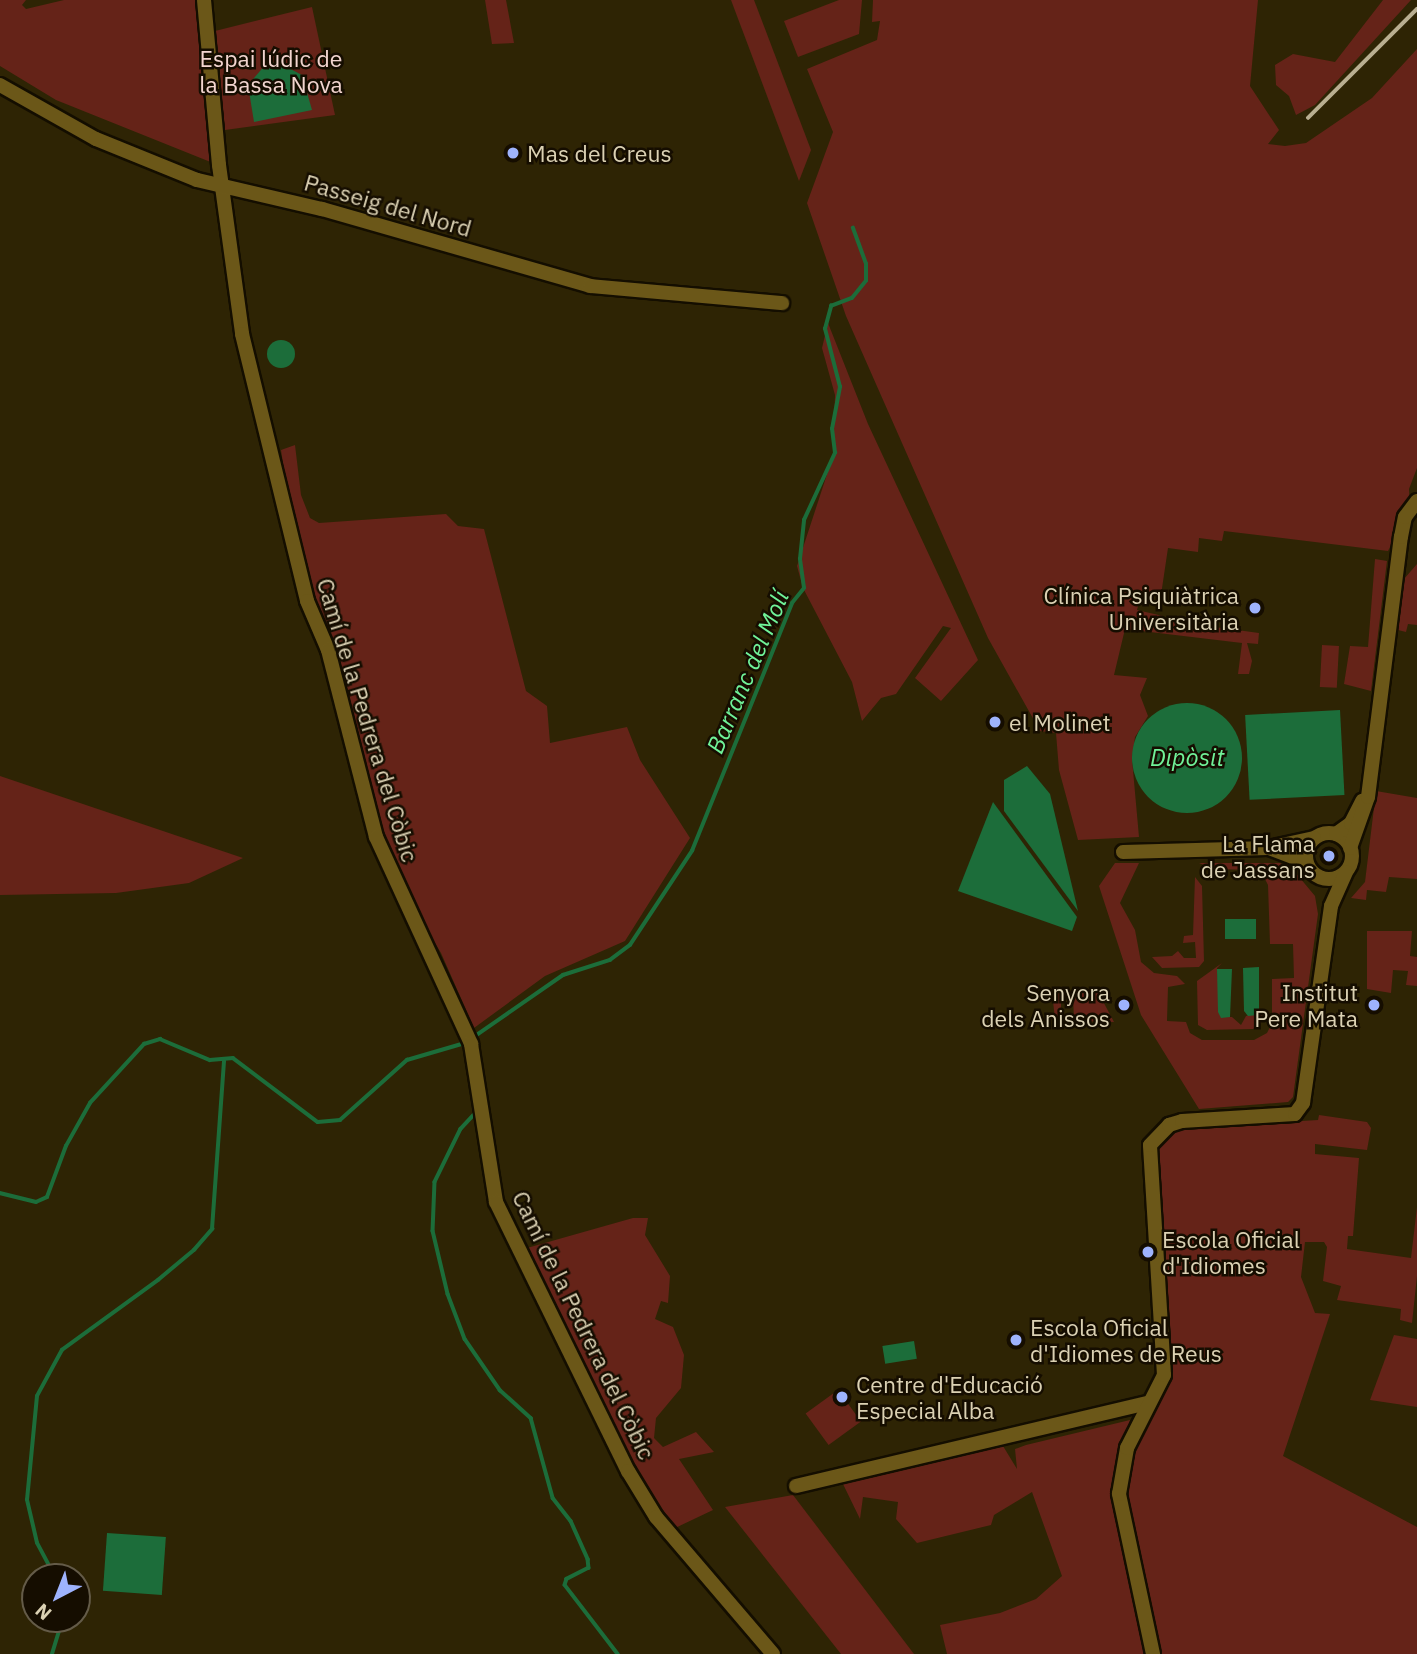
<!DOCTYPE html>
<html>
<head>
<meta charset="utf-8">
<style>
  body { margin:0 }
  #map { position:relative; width:1417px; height:1654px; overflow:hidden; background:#2e2404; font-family:"IBM Plex Sans",sans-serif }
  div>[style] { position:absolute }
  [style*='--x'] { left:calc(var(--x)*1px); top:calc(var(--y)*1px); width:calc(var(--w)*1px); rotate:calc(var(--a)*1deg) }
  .green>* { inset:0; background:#652318; transform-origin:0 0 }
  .water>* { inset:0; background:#1c6d3a; transform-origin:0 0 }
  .round { border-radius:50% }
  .stream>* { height:3.5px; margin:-1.75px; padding:0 1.75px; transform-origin:1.75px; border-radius:1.75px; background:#1c6d3a }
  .roads { filter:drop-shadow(2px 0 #140e00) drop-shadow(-2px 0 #140e00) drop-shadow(0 2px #140e00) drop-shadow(0 -2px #140e00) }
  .minor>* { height:14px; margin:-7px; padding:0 7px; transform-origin:7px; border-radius:7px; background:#6b5718 }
  .minor>.ring { margin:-7px; padding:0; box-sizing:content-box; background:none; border:14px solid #6b5718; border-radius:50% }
  .rail>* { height:3.5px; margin:-1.75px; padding:0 1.75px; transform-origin:1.75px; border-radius:1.75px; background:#b9af91 }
  .dots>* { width:19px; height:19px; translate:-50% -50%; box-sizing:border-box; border:4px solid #150d00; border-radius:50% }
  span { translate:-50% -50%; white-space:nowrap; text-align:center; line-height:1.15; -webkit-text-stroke:5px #150d00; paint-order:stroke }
  .park-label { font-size:23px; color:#f2d5cf }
  .poi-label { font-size:23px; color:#dbd1b3 }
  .left { translate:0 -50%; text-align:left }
  .right { translate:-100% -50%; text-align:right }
  .street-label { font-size:23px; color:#dbd1b3 }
  .water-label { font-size:24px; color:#70f298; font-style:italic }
  .north { position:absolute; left:21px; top:1563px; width:70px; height:70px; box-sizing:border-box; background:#150d00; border:2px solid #645b48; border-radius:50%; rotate:222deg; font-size:19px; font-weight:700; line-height:28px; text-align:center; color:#dbd1b3 }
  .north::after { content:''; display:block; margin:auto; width:24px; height:32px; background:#9eb3fd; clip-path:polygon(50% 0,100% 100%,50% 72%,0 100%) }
</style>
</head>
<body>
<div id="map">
  <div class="green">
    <div style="clip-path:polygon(0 0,26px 0,22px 5px,26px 9px,64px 0,198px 0,213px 163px,56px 100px,0 66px)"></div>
    <div style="clip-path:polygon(485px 0,506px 0,514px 43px,492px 44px)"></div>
    <div style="clip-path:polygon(731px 0,754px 0,811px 150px,799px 181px)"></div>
    <div style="clip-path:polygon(839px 0,862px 0,859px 34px,798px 57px,784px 21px)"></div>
    <div style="clip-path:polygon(873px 0,1258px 0,1250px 86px,1279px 130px,1268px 144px,1285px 146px,1306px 143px,1372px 98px,1417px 49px,1417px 468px,1409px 489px,1410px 508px,1388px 551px,1224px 531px,1222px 541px,1199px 538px,1198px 552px,1168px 548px,1161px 595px,1142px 592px,1137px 610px,1163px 616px,1163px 620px,1259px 633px,1258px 644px,1247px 643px,1252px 661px,1249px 674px,1238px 674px,1242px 643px,1125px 629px,1114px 675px,1147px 678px,1140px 695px,1148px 716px,1135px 737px,1132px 759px,1139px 837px,1078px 840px,1059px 770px,1056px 733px,1040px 731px,988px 638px,846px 316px,807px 203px,833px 132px,807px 69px,877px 40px,880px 21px,872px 22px)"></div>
    <div style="clip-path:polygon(1383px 0,1411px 0,1315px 105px,1296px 115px,1289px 96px,1276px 85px,1275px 65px,1293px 54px,1335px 62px)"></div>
    <div style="clip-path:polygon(312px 7px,335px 115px,225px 130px,215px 31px)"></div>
    <div style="clip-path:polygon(828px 323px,868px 424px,978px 660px,941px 701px,915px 678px,951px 628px,943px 626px,896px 694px,881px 698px,862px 721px,852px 682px,803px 588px,797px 566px,833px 456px,835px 395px,822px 348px)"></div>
    <div style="clip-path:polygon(295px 445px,301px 495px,310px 518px,319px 523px,446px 514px,458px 526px,484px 529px,526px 691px,547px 706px,550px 743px,627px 727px,640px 760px,690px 838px,625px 941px,545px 976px,474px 1028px,441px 953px,402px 888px,380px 823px,311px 596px,288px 498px,281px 450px)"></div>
    <div style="clip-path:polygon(1375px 559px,1387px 561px,1371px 691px,1344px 684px,1350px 646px,1368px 647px)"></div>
    <div style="clip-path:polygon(1417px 564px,1417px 625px,1408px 624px,1406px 632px,1398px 630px,1404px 579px)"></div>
    <div style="left:1322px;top:645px;width:17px;height:42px;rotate:3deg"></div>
    <div style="clip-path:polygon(0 776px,243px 858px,189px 883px,116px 893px,0 895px)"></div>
    <div style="clip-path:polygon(1376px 791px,1417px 798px,1417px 879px,1389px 877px,1386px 892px,1367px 890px,1366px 900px,1351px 898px,1365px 882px)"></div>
    <div style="clip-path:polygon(1115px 863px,1139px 863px,1120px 903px,1135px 930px,1141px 962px,1154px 973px,1177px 976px,1185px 984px,1168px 987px,1167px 1021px,1186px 1022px,1190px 1033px,1202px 1040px,1254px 1040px,1267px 1033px,1272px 1023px,1272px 979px,1294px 978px,1293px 944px,1270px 944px,1268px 885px,1263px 875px,1256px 870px,1214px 869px,1199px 863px,1280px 863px,1295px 872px,1315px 896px,1318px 914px,1293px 1097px,1288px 1102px,1199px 1109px,1141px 1015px,1099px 886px)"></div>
    <div style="clip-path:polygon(1195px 877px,1202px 886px,1204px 961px,1199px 967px,1162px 968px,1152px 957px,1172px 956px,1178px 951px,1184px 958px,1196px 958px,1195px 942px,1183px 943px,1184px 936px,1193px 935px)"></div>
    <div style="clip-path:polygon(1367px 931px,1412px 931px,1410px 956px,1417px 957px,1417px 986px,1406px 985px,1408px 971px,1393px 970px,1391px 993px,1367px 989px)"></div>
    <div style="clip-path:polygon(1222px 963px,1217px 968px,1221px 1017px,1232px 1017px,1241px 1025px,1246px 1016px,1262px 1011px,1261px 1023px,1253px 1029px,1207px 1030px,1198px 1025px,1197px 981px)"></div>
    <div style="clip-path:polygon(1097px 990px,1114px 1022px,1074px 1021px,1073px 995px,1061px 996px,1061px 1019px,1055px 1019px,1052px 992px)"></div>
    <div style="clip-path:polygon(1319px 1115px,1367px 1122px,1371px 1128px,1367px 1150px,1315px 1144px,1315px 1154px,1359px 1158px,1353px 1236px,1348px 1236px,1347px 1249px,1411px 1258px,1417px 1207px,1417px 1276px,1412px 1323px,1400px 1320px,1401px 1309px,1337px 1300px,1341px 1286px,1323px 1281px,1327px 1247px,1324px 1242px,1305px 1242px,1301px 1277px,1315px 1313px,1330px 1314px,1283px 1456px,1417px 1527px,1417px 1654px,1158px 1654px,1127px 1491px,1132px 1454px,1165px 1391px,1172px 1366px,1158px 1149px,1176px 1129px,1318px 1120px)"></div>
    <div style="clip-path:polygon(633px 1218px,648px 1218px,645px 1235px,670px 1276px,668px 1303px,661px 1301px,655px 1319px,673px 1327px,684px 1355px,681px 1388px,656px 1418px,654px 1438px,663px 1447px,696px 1432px,714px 1452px,679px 1459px,713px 1510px,673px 1529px,632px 1465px,527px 1248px)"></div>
    <div style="clip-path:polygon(1394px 1335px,1417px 1339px,1417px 1407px,1370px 1400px)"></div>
    <div style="left:838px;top:1390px;width:39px;height:40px;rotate:54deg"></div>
    <div style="clip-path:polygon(1130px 1420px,1112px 1497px,1149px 1654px,947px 1654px,940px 1625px,1000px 1613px,1036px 1599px,1062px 1576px,1032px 1492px,994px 1515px,991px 1525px,917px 1543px,896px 1519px,898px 1502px,863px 1497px,860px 1519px,843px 1484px,1003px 1446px,1017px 1469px,1015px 1449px,1026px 1445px)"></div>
    <div style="clip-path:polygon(793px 1495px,914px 1654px,841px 1654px,725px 1507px)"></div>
  </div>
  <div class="water">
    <div style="clip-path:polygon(277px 62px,302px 75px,312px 110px,254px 122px,248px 85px,266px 64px)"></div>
    <div class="round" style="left:267px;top:340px;width:28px;height:28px"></div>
    <div class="round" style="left:1132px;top:703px;width:110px;height:110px"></div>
    <div style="left:1340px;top:710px;width:85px;height:95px;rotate:87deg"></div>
    <div style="clip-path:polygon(1027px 766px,1050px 794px,1078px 911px,1004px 811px,1004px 780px)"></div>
    <div style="clip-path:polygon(993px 802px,1077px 917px,1072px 931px,958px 891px)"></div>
    <div style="left:1225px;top:919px;width:31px;height:20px"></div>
    <div style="clip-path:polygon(1259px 967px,1259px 1011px,1258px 1015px,1248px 1016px,1244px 1011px,1243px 968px)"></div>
    <div style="clip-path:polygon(1217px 969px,1232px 969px,1230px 1017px,1221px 1018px,1218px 1012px)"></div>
    <div style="left:914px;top:1341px;width:18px;height:32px;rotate:81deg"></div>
    <div style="left:107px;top:1533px;width:59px;height:58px;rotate:4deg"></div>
  </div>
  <div class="stream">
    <div style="--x:471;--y:1039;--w:112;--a:-34.8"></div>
    <div style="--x:563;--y:975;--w:49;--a:-17.7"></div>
    <div style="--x:610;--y:960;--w:25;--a:-37"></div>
    <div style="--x:630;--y:945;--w:113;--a:-56.6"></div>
    <div style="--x:692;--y:851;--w:267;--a:-68"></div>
    <div style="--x:792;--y:603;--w:19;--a:-51"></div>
    <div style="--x:804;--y:588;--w:29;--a:-98"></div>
    <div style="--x:800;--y:559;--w:39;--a:-84"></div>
    <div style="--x:804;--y:520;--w:74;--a:-65.2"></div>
    <div style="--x:835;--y:453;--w:24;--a:-97"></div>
    <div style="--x:832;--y:429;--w:43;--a:-79.2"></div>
    <div style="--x:840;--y:387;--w:60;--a:-104.5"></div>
    <div style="--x:825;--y:329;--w:24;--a:-75"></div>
    <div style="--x:831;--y:306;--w:22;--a:-21"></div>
    <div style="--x:852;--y:298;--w:22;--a:-51"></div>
    <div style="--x:866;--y:281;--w:17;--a:-90"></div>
    <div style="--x:866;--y:264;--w:38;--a:-110"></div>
    <div style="--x:476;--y:1113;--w:22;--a:133"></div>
    <div style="--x:461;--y:1129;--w:59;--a:116.1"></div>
    <div style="--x:435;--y:1182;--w:49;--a:92.3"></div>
    <div style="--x:433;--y:1231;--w:65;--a:76.6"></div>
    <div style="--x:448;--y:1294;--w:48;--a:69.3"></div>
    <div style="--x:465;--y:1339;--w:62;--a:55.5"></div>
    <div style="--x:500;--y:1390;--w:42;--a:42.1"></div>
    <div style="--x:531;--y:1418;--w:83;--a:74.6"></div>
    <div style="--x:553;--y:1498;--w:29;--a:52"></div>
    <div style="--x:571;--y:1521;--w:42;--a:65.9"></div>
    <div style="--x:588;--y:1559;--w:9;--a:84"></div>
    <div style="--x:589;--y:1568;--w:25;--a:153"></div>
    <div style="--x:567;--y:1579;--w:6;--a:108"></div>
    <div style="--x:565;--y:1585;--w:87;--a:52.5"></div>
    <div style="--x:0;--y:1193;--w:37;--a:14"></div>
    <div style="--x:36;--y:1202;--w:12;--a:-24"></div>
    <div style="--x:47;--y:1197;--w:54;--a:-69.6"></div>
    <div style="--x:66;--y:1146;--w:49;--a:-60.8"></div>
    <div style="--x:90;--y:1103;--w:80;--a:-47.5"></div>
    <div style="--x:144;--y:1044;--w:17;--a:-17"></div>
    <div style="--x:160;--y:1039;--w:54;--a:22.8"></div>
    <div style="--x:210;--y:1060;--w:23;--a:-5"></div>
    <div style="--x:233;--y:1058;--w:106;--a:37"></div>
    <div style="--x:318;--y:1122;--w:22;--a:-5"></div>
    <div style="--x:340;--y:1120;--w:90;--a:-41.8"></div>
    <div style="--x:407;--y:1060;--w:60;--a:-16.3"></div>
    <div style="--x:55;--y:1577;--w:38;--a:-118"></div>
    <div style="--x:37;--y:1543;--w:44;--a:-103.1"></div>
    <div style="--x:27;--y:1500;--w:104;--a:-84.5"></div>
    <div style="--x:37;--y:1396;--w:52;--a:-61.5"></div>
    <div style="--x:62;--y:1350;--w:119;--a:-36.1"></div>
    <div style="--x:158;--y:1280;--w:47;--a:-39.8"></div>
    <div style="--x:194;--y:1250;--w:28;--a:-49"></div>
    <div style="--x:212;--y:1229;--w:168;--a:-85.9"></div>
    <div style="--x:52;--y:1654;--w:37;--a:-73"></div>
  </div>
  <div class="roads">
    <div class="minor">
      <div style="--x:204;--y:0;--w:166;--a:84.8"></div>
      <div style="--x:219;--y:165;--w:171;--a:82.2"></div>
      <div style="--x:242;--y:334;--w:275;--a:76.3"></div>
      <div style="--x:307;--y:601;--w:53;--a:66.8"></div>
      <div style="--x:328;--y:650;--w:193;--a:75.6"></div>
      <div style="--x:376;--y:837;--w:228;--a:65.3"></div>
      <div style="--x:471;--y:1044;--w:160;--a:81"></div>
      <div style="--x:496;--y:1202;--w:300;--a:63.9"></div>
      <div style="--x:628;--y:1471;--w:54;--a:58.7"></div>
      <div style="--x:656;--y:1517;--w:180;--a:49.5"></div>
      <div style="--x:0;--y:85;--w:110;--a:29.4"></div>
      <div style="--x:96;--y:139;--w:109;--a:22.1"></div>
      <div style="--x:197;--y:180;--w:128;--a:13.1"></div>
      <div style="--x:322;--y:209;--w:279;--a:16"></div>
      <div style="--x:590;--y:286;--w:193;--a:5.1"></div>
      <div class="ring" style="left:1306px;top:833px;width:32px;height:32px"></div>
      <div style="--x:1336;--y:834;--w:19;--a:-36"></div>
      <div style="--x:1351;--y:823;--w:25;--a:-63"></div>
      <div style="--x:1269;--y:848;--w:40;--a:21"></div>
      <div style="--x:1350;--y:848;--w:54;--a:-70.6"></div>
      <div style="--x:1368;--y:797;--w:262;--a:-82.8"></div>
      <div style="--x:1401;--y:537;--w:20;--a:-79"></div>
      <div style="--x:1405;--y:517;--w:20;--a:-53"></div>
      <div style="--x:1123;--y:852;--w:145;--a:-1.6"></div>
      <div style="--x:1268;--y:848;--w:47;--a:-12.3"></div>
      <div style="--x:796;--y:1486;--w:361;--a:-13.3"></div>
      <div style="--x:1153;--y:1654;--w:164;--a:-102"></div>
      <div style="--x:1119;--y:1494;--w:47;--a:-80.1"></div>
      <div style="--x:1127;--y:1448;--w:82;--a:-63.1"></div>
      <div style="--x:1164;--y:1375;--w:230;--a:-93.5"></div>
      <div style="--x:1150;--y:1145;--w:28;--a:-46"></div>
      <div style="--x:1169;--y:1125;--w:14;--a:-17"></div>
      <div style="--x:1182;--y:1121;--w:113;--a:-3.5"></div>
      <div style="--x:1295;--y:1114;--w:14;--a:-54"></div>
      <div style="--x:1303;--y:1103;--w:199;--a:-81.9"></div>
      <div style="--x:1331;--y:906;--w:37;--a:-66"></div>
    </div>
  </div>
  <div class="rail">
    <div style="--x:1308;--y:118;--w:154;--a:-45"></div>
  </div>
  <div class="dots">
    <div style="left:513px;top:153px;background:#9eb3fd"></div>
    <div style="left:1255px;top:608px;background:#9eb3fd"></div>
    <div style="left:995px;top:722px;background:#9eb3fd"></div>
    <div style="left:1329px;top:856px;background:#9eb3fd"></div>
    <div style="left:1124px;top:1005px;background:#9eb3fd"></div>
    <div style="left:1374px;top:1005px;background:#9eb3fd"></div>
    <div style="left:1148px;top:1252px;background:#9eb3fd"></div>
    <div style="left:1016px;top:1340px;background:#9eb3fd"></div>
    <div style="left:842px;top:1397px;background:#9eb3fd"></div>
  </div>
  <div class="park-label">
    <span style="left:271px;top:71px">Espai lúdic de<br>la Bassa Nova</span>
  </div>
  <div class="poi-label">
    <span class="left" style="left:527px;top:153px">Mas del Creus</span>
    <span class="right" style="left:1239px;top:608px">Clínica Psiquiàtrica<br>Universitària</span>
    <span class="left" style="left:1009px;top:722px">el Molinet</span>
    <span class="right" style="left:1315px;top:856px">La Flama<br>de Jassans</span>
    <span class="right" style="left:1110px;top:1005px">Senyora<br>dels Anissos</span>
    <span class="right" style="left:1358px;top:1005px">Institut<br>Pere Mata</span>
    <span class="left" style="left:1162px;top:1252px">Escola Oficial<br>d'Idiomes</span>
    <span class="left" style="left:1030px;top:1340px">Escola Oficial<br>d'Idiomes de Reus</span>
    <span class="left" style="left:856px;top:1397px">Centre d'Educació<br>Especial Alba</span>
  </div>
  <div class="street-label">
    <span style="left:388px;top:205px;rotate:16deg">Passeig del Nord</span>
    <span style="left:368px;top:720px;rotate:73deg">Camí de la Pedrera del Còbic</span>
    <span style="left:584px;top:1325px;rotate:64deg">Camí de la Pedrera del Còbic</span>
  </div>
  <div class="water-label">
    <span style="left:748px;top:672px;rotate:-67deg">Barranc del Molí</span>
    <span style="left:1187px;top:758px">Dipòsit</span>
  </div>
  <div class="north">N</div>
</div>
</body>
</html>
